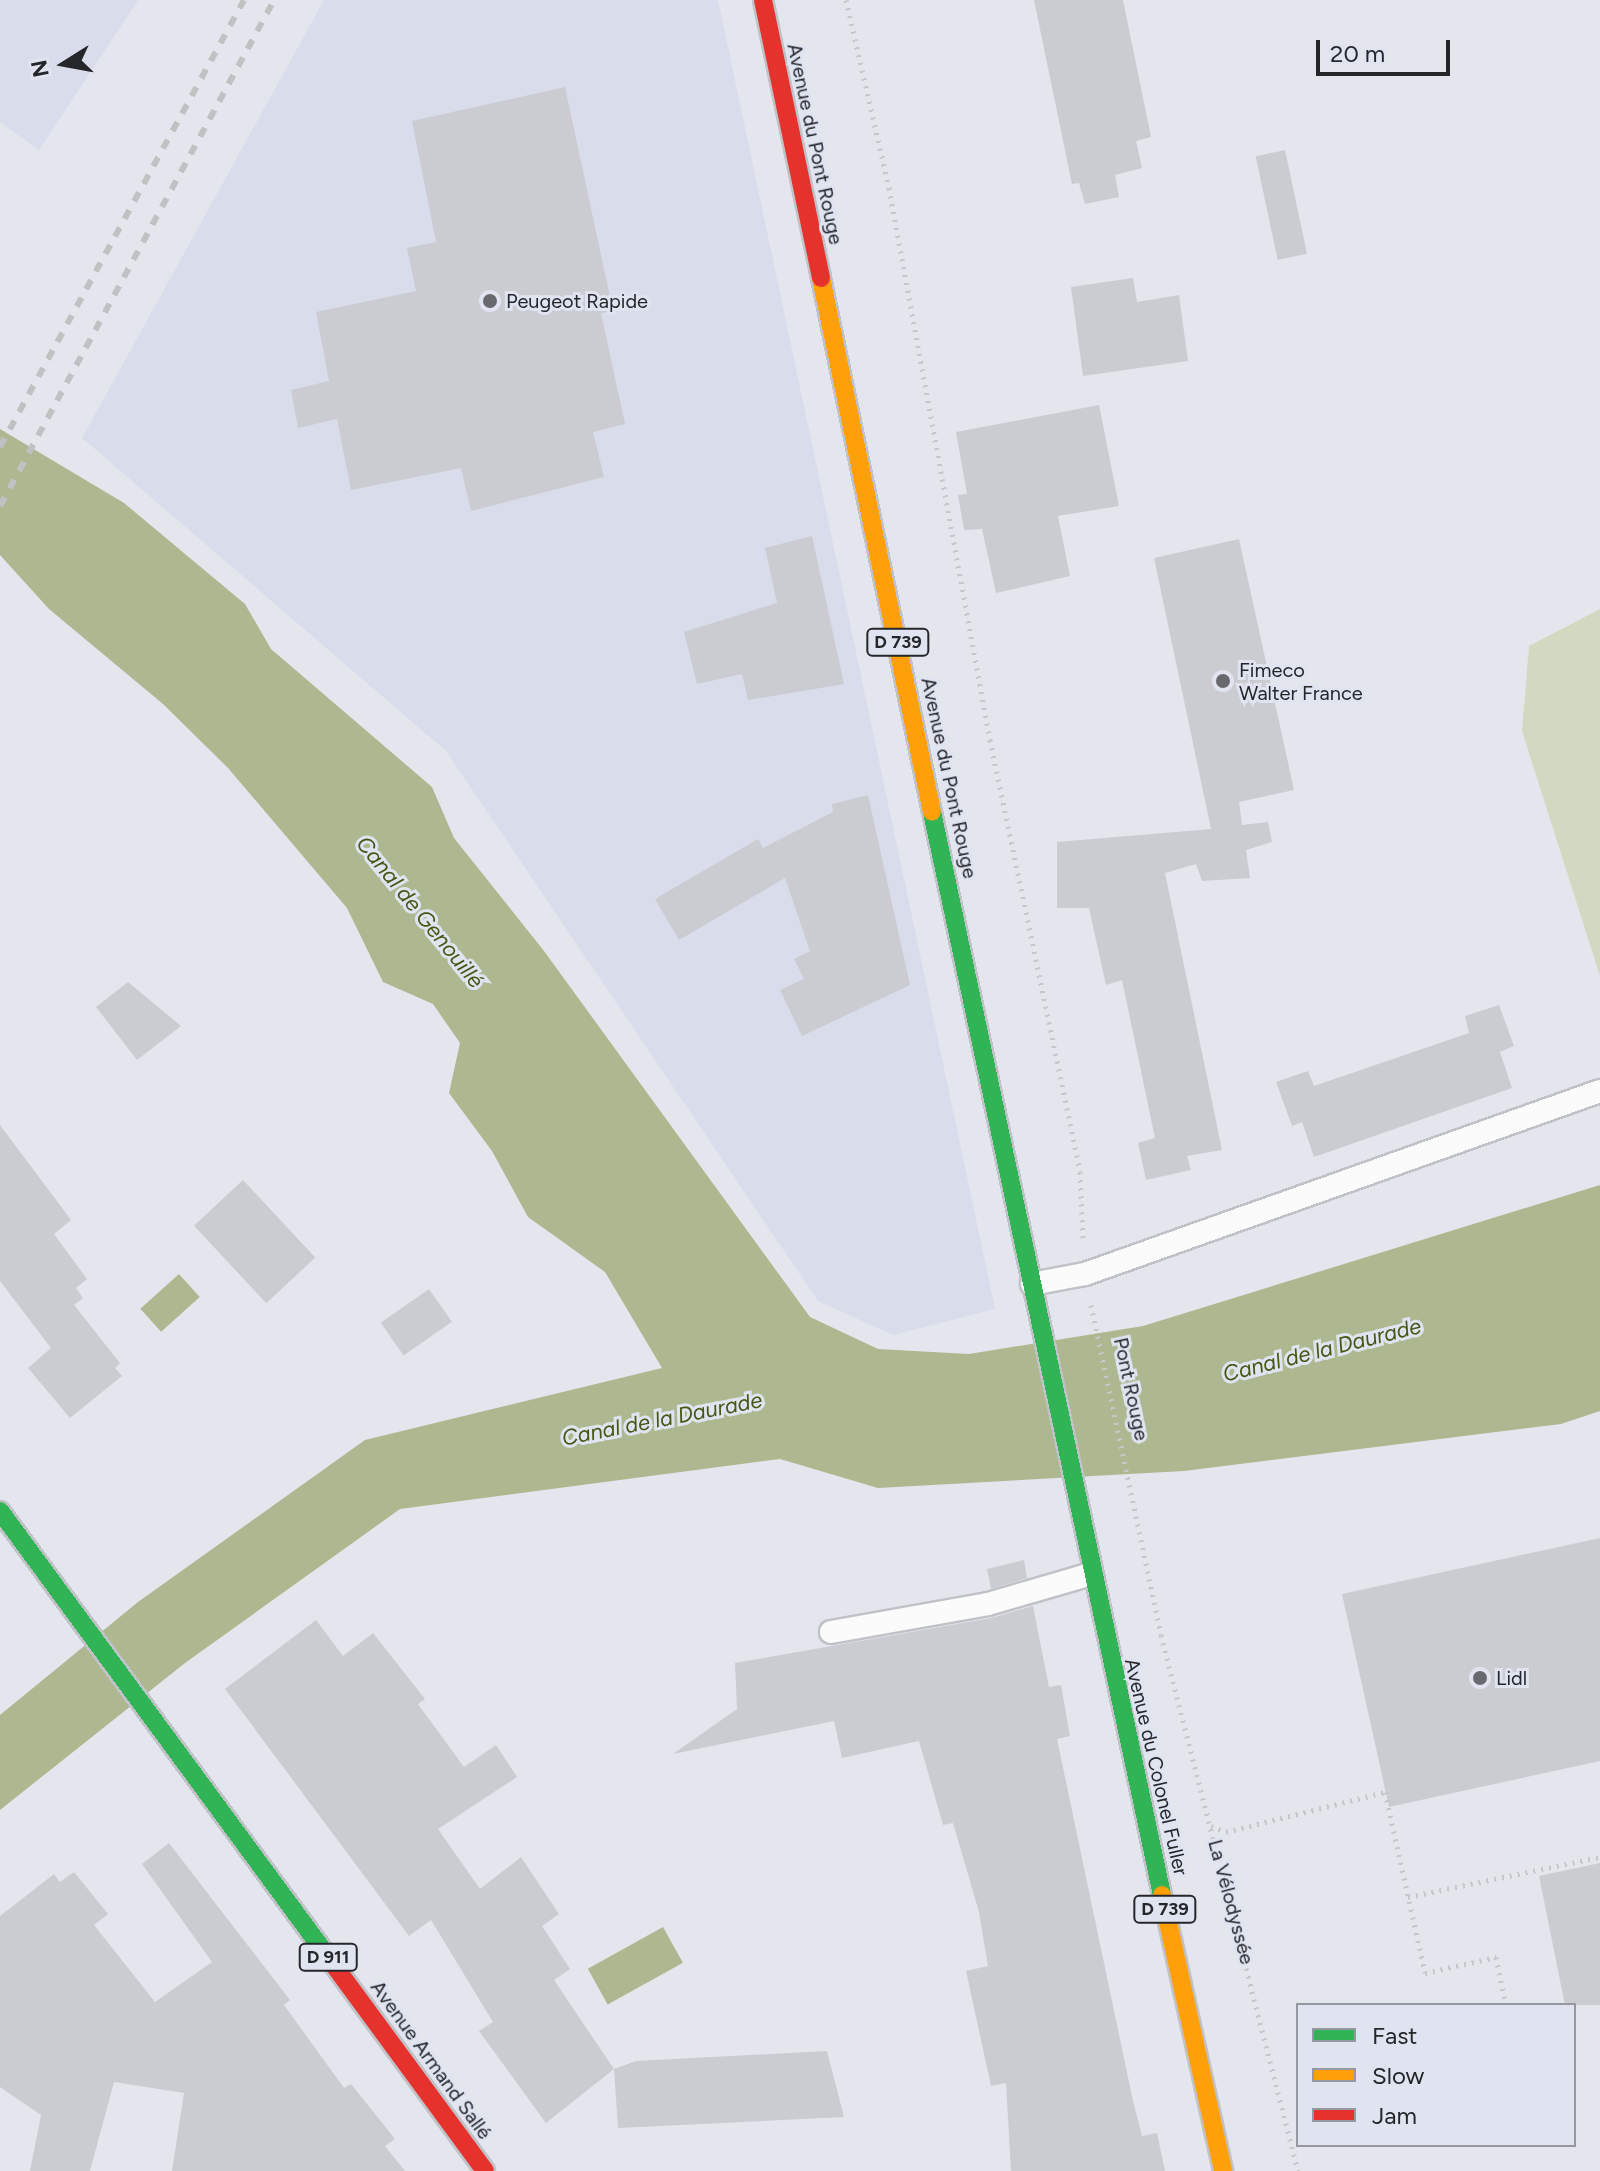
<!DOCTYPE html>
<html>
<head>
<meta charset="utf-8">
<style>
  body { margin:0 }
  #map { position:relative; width:1600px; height:2171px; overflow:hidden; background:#e4e6ed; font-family:Figtree,sans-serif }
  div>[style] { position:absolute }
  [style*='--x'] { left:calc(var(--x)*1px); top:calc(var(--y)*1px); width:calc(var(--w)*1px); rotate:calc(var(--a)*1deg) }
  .built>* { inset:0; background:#d9dceb }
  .green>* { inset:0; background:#d1dac0 }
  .water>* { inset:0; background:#adb891; transform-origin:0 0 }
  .building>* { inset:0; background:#caccd1; transform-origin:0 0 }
  .path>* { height:5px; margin-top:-2.5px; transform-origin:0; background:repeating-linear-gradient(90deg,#c6c7c9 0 2px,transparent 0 8px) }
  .roads { filter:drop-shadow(2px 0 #c0c2c7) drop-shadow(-2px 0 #c0c2c7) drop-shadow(0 2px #c0c2c7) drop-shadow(0 -2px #c0c2c7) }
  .lane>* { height:22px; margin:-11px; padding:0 11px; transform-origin:11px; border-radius:11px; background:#fbfbfc }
  .fast>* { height:18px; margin:-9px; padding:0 9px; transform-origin:9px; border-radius:9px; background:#30b455 }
  .slow>* { height:18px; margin:-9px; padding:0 9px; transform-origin:9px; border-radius:9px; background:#ff9f0a }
  .jam>* { height:18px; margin:-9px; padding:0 9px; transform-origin:9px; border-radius:9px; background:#e5322d }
  .rail>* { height:6px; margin-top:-3px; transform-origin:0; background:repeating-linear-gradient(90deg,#c0c1c2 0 10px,transparent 0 20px) }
  .dots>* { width:22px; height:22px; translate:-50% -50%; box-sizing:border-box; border:4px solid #e0e4f1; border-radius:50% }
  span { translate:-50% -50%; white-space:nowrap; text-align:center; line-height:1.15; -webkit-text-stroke:6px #e0e4f1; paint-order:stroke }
  .shield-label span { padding:2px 6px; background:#e0e4f1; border:2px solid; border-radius:6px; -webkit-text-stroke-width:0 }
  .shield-label { font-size:18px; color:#24262a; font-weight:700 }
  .street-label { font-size:20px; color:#24262a }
  .poi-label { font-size:20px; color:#24262a }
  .left { translate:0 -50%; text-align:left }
  .water-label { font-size:22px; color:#485614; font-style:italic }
  .legend { position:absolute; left:1296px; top:2003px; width:280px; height:144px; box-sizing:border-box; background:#e0e4f1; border:2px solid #9598a1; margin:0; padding:10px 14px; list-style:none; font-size:24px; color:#24262a }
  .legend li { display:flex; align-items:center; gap:16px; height:40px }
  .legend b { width:40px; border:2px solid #9598a1 }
  .north { position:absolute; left:24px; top:24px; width:80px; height:80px; -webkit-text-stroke:6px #e0e4f1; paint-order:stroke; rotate:259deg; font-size:22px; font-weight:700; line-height:32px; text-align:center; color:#24262a }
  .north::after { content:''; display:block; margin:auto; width:28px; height:36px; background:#24262a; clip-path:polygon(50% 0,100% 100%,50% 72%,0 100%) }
  .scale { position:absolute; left:1316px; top:40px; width:134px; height:36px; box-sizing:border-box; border:4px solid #24262a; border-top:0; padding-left:10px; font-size:24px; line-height:28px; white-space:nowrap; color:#24262a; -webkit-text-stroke:6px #e0e4f1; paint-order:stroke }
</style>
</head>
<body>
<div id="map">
  <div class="built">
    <div style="clip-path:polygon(0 0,138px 0,39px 150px,0 122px)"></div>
    <div style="clip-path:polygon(324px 0,718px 0,995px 1309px,893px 1335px,818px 1301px,446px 751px,82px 438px)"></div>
  </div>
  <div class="green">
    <div style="clip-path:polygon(1600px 609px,1600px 976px,1522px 731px,1529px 646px)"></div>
  </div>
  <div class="water">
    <div style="clip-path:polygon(0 429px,124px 503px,245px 604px,271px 649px,432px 787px,454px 838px,544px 951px,810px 1317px,878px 1349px,969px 1354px,1143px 1326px,1600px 1185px,1600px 1411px,1561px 1424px,1184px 1471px,878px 1488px,780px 1459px,400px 1509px,185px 1663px,0 1810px,0 1715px,138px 1602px,365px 1440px,662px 1368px,605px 1272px,528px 1217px,492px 1151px,449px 1093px,460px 1043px,433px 1004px,383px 982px,347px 908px,228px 768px,163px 704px,49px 609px,0 555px)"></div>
    <div style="left:179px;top:1274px;width:31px;height:52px;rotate:48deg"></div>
    <div style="left:663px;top:1927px;width:41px;height:86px;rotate:61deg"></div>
  </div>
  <div class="building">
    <div style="clip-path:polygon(1034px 0,1123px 0,1151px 137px,1136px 141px,1142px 168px,1115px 175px,1119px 197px,1085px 204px,1079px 183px,1072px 184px)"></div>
    <div style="clip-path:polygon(565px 87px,613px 311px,601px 313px,625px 424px,593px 432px,604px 477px,471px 511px,461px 468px,351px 490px,337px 419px,298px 428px,291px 390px,329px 381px,316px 312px,416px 291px,407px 248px,436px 242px,412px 121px)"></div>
    <div style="left:1285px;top:150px;width:106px;height:30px;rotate:78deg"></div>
    <div style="clip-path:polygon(1133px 278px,1137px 302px,1179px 295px,1188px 361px,1083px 376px,1071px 287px)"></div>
    <div style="clip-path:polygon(1099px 405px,1119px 506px,1058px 516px,1070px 576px,996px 593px,982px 529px,964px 530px,958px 495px,967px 494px,956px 432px)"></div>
    <div style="clip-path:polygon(812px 536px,844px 684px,748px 700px,742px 674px,697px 684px,684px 632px,777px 603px,765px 548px)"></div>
    <div style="clip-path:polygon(1239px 539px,1294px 790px,1239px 802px,1242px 825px,1268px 822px,1272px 842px,1246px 850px,1250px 878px,1202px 881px,1196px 864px,1165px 873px,1222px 1150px,1187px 1156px,1191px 1170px,1146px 1180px,1138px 1143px,1155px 1138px,1122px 980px,1106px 985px,1089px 908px,1057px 908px,1057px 842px,1211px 829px,1154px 558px)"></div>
    <div style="clip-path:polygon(868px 795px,910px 985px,802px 1036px,780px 990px,804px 979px,794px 959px,810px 951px,785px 878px,679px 940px,655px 899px,758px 839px,763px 848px,833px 812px,832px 804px)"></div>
    <div style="clip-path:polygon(128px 982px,181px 1026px,137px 1060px,96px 1007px)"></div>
    <div style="clip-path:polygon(1499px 1005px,1514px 1046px,1500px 1052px,1512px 1088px,1314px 1157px,1302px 1122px,1292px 1126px,1276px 1082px,1308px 1071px,1314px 1086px,1469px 1033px,1465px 1016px)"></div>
    <div style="clip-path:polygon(0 1125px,71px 1220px,54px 1234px,87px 1279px,76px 1288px,83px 1298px,74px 1305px,120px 1363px,115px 1368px,122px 1376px,70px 1418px,28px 1368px,51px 1348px,0 1281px)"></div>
    <div style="left:243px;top:1180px;width:106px;height:67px;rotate:47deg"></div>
    <div style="left:429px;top:1289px;width:40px;height:59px;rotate:55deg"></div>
    <div style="clip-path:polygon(1600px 1538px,1600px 1761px,1389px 1807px,1342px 1594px)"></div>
    <div style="clip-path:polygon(1024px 1560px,1027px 1578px,991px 1589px,987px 1569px)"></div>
    <div style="clip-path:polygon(1033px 1606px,1049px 1687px,1061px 1685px,1070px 1736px,1057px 1739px,1133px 2101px,1142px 2136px,1157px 2133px,1165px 2171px,1011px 2171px,1006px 2083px,991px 2086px,966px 1971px,988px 1966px,979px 1912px,953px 1823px,943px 1825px,919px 1741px,842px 1758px,834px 1721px,673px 1754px,737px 1709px,735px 1663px,991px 1618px)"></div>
    <div style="clip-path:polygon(316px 1620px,343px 1656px,373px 1633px,425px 1699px,418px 1704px,464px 1767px,496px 1745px,517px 1777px,438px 1829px,480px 1889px,521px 1857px,559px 1914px,542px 1926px,570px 1969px,554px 1980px,614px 2069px,546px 2123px,479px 2031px,493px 2022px,431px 1920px,409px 1936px,225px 1689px)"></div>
    <div style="clip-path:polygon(169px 1843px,290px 2000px,284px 2005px,344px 2088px,351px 2084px,395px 2139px,385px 2146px,405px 2171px,172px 2171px,184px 2093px,114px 2082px,90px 2171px,30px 2171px,41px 2115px,0 2087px,0 1916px,54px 1874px,60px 1882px,74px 1872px,108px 1914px,94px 1925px,155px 2002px,212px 1962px,142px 1864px)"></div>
    <div style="clip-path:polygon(1600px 1863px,1600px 2005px,1565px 2005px,1539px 1876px)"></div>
    <div style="clip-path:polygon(827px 2051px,844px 2117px,618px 2128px,614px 2069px,636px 2061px)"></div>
  </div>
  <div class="path">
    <div style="--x:846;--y:0;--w:193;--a:77.1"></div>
    <div style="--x:889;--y:188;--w:561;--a:79.63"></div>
    <div style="--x:990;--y:740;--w:441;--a:78.2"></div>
    <div style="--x:1080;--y:1172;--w:67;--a:87.4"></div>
    <div style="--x:1091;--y:1305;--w:337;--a:78"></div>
    <div style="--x:1161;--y:1635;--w:553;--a:75.66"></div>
    <div style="--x:1211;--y:1826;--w:16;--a:22"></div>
    <div style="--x:1226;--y:1832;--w:164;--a:-14.1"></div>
    <div style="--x:1385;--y:1792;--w:185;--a:77.5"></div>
    <div style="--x:1425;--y:1973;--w:73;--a:-12.7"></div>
    <div style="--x:1496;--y:1957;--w:49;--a:78.2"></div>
    <div style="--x:1408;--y:1897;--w:196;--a:-11.8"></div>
  </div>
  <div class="roads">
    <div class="lane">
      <div style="--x:1032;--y:1284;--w:54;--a:-10.7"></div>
      <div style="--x:1085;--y:1274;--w:547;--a:-19.56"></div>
      <div style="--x:831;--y:1632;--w:159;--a:-10.1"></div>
      <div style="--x:988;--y:1604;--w:107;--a:-16.2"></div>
    </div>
    <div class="fast">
      <div style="--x:932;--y:812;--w:1107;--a:78.01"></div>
      <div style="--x:0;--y:1511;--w:549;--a:53.67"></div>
    </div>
    <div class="slow">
      <div style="--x:821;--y:278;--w:545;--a:78.26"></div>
      <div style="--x:1162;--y:1895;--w:283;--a:77.5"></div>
    </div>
    <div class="jam">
      <div style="--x:763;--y:0;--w:284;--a:78.2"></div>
      <div style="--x:325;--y:1953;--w:270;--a:53.7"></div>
    </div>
  </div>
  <div class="rail">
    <div style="--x:0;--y:447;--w:509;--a:-61.37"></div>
    <div style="--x:0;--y:506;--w:575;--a:-61.56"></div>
  </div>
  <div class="dots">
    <div style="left:490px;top:301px;background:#67696e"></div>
    <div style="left:1223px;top:681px;background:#67696e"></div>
    <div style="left:1480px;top:1678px;background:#67696e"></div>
  </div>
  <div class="shield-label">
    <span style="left:898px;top:642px">D 739</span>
    <span style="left:1165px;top:1909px">D 739</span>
    <span style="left:328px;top:1957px">D 911</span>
  </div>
  <div class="street-label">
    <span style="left:815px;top:144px;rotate:78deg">Avenue du Pont Rouge</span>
    <span style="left:949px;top:778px;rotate:78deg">Avenue du Pont Rouge</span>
    <span style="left:1131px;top:1389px;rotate:78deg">Pont Rouge</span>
    <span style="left:1156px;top:1767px;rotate:77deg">Avenue du Colonel Fuller</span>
    <span style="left:1231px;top:1902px;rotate:75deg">La Vélodyssée</span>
    <span style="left:431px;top:2060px;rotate:54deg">Avenue Armand Sallé</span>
  </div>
  <div class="poi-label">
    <span class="left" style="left:506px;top:301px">Peugeot Rapide</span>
    <span class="left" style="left:1239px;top:682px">Fimeco<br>Walter France</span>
    <span class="left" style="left:1496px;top:1678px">Lidl</span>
  </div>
  <div class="water-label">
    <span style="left:420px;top:912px;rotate:51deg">Canal de Genouillé</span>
    <span style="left:1322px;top:1350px;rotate:-14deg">Canal de la Daurade</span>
    <span style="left:662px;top:1419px;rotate:-11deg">Canal de la Daurade</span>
  </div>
  <ul class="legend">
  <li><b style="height:10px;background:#30b455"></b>Fast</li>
  <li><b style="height:10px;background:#ff9f0a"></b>Slow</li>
  <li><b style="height:10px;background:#e5322d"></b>Jam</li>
  </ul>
  <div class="north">N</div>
  <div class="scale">20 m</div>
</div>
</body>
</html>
